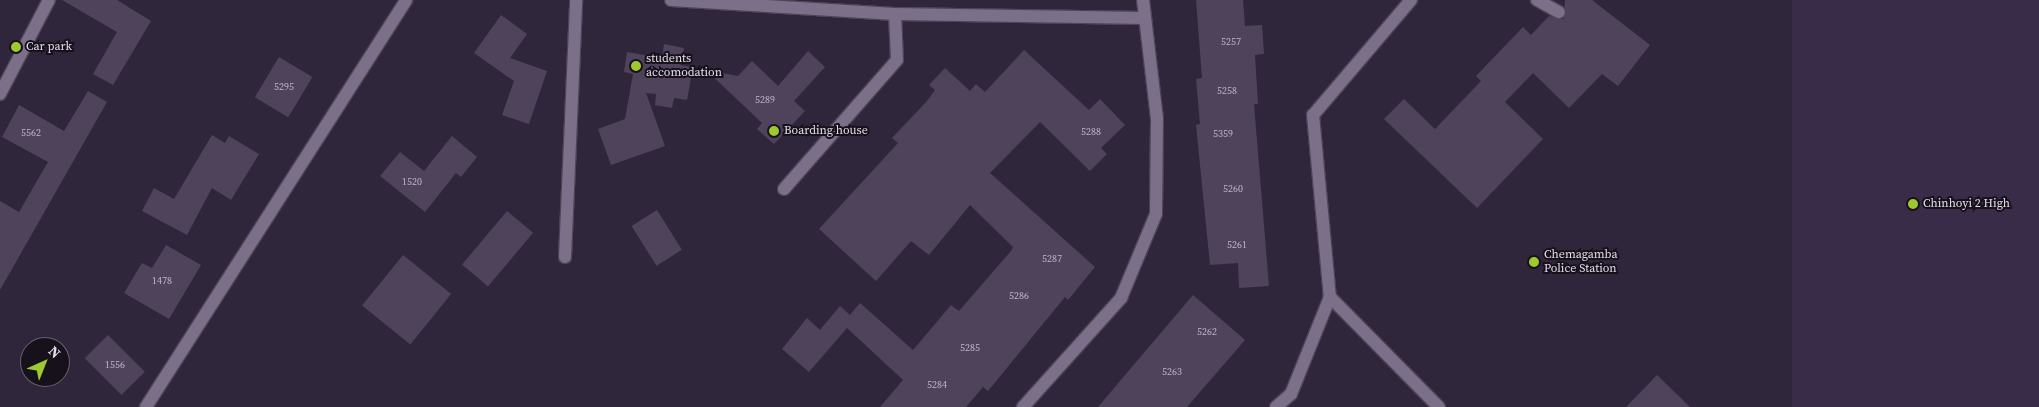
<!DOCTYPE html>
<html>
<head>
<meta charset="utf-8">
<style>
  body { margin:0 }
  #map { position:relative; width:2039px; height:407px; overflow:hidden; background:#30263c; font-family:"Source Serif 4",serif }
  div>[style] { position:absolute }
  [style*='--x'] { left:calc(var(--x)*1px); top:calc(var(--y)*1px); width:calc(var(--w)*1px); rotate:calc(var(--a)*1deg) }
  .built>* { inset:0; background:#392c48; transform-origin:0 0 }
  .building>* { inset:0; background:#4e435b; transform-origin:0 0 }
  .roads { filter:drop-shadow(1px 0 #4d4457) drop-shadow(-1px 0 #4d4457) drop-shadow(0 1px #4d4457) drop-shadow(0 -1px #4d4457) }
  .lane>* { height:12px; margin:-6px; padding:0 6px; transform-origin:6px; border-radius:6px; background:#7b6f8a }
  .street>* { height:12px; margin:-6px; padding:0 6px; transform-origin:6px; border-radius:6px; background:#7b6f8a }
  .dots>* { width:14px; height:14px; translate:-50% -50%; box-sizing:border-box; border:2px solid #16111b; border-radius:50% }
  span { translate:-50% -50%; white-space:nowrap; text-align:center; line-height:1.15; -webkit-text-stroke:4px #16111b; paint-order:stroke }
  .number-label { font-size:10px; color:#beb6c8 }
  .number-label span { -webkit-text-stroke-width:0 }
  .poi-label { font-size:12px; color:#e3ddec }
  .left { translate:0 -50%; text-align:left }
  .north { position:absolute; left:20px; top:337px; width:50px; height:50px; box-sizing:border-box; background:#16111b; border:1px solid #68636f; border-radius:50%; rotate:44deg; font-size:14px; font-weight:700; line-height:20px; text-align:center; color:#e3ddec }
  .north::after { content:''; display:block; margin:auto; width:18px; height:22px; background:#9eca2f; clip-path:polygon(50% 0,100% 100%,50% 72%,0 100%) }
</style>
</head>
<body>
<div id="map">
  <div class="built">
    <div style="left:1792px;top:0;width:247px;height:407px"></div>
  </div>
  <div class="building">
    <div style="clip-path:polygon(62px 0,117px 0,151px 21px,113px 85px,93px 74px,117px 32px)"></div>
    <div style="clip-path:polygon(1196px 0,1243px 0,1245px 26px,1262px 25px,1264px 54px,1255px 55px,1258px 104px,1254px 104px,1269px 286px,1239px 288px,1238px 263px,1210px 265px,1196px 125px,1200px 124px,1196px 79px,1202px 78px)"></div>
    <div style="clip-path:polygon(1565px 0,1592px 0,1650px 45px,1618px 86px,1602px 74px,1569px 108px,1533px 73px,1505px 102px,1543px 139px,1477px 208px,1384px 119px,1404px 99px,1435px 129px,1481px 81px,1476px 76px,1523px 27px,1531px 35px,1549px 16px,1564px 19px)"></div>
    <div style="clip-path:polygon(501px 15px,527px 34px,510px 58px,547px 71px,529px 124px,502px 115px,514px 81px,474px 53px)"></div>
    <div style="clip-path:polygon(664px 44px,684px 48px,680px 65px,693px 67px,687px 100px,674px 98px,672px 108px,655px 105px,656px 94px,646px 93px,665px 146px,611px 165px,598px 129px,625px 119px,633px 74px,624px 72px,627px 52px,662px 58px)"></div>
    <div style="clip-path:polygon(1024px 50px,1089px 110px,1100px 99px,1125px 125px,1101px 148px,1107px 154px,1090px 171px,1040px 122px,990px 173px,1095px 267px,1068px 300px,1065px 297px,988px 391px,983px 387px,966px 407px,880px 407px,903px 380px,847px 328px,809px 372px,782px 349px,807px 318px,820px 330px,840px 306px,850px 315px,860px 303px,913px 350px,951px 305px,959px 311px,1011px 251px,1013px 247px,970px 205px,929px 255px,911px 241px,876px 281px,819px 229px,898px 143px,892px 138px,927px 101px,935px 90px,929px 85px,945px 68px,970px 91px,976px 84px,985px 92px)"></div>
    <div style="clip-path:polygon(808px 51px,825px 67px,794px 101px,805px 111px,774px 144px,757px 129px,762px 123px,706px 70px,738px 76px,752px 61px,778px 86px)"></div>
    <div style="left:279px;top:57px;width:39px;height:47px;rotate:31deg"></div>
    <div style="clip-path:polygon(88px 91px,107px 102px,0 290px,0 201px,19px 212px,48px 162px,2px 137px,19px 105px,64px 131px)"></div>
    <div style="clip-path:polygon(212px 135px,225px 143px,229px 136px,259px 154px,231px 200px,212px 188px,187px 235px,142px 211px,154px 188px,174px 199px)"></div>
    <div style="clip-path:polygon(452px 136px,477px 157px,461px 177px,456px 173px,425px 212px,380px 176px,400px 152px,424px 171px)"></div>
    <div style="left:657px;top:210px;width:47px;height:30px;rotate:58deg"></div>
    <div style="left:507px;top:211px;width:34px;height:70px;rotate:40deg"></div>
    <div style="clip-path:polygon(166px 245px,201px 265px,169px 319px,124px 293px,142px 263px,152px 268px)"></div>
    <div style="left:403px;top:255px;width:62px;height:65px;rotate:39deg"></div>
    <div style="clip-path:polygon(1193px 295px,1245px 340px,1187px 407px,1098px 407px)"></div>
    <div style="left:108px;top:335px;width:52px;height:33px;rotate:45deg"></div>
    <div style="clip-path:polygon(1657px 375px,1690px 407px,1626px 407px)"></div>
  </div>
  <div class="roads">
    <div class="lane">
      <div style="--x:1411;--y:0;--w:151;--a:130.4"></div>
      <div style="--x:1313;--y:115;--w:183;--a:84.7"></div>
      <div style="--x:1330;--y:297;--w:155;--a:45.3"></div>
      <div style="--x:1537;--y:0;--w:25;--a:29"></div>
      <div style="--x:784;--y:189;--w:171;--a:-48.8"></div>
      <div style="--x:897;--y:60;--w:46;--a:-92.5"></div>
      <div style="--x:565;--y:257;--w:257;--a:-87.5"></div>
      <div style="--x:1276;--y:407;--w:20;--a:-41"></div>
      <div style="--x:1291;--y:394;--w:105;--a:-68.1"></div>
    </div>
    <div class="street">
      <div style="--x:671;--y:0;--w:224;--a:3.6"></div>
      <div style="--x:895;--y:14;--w:249;--a:0.9"></div>
      <div style="--x:0;--y:94;--w:106;--a:-62.5"></div>
      <div style="--x:146;--y:407;--w:483;--a:-57.4"></div>
      <div style="--x:1023;--y:407;--w:147;--a:-48"></div>
      <div style="--x:1121;--y:298;--w:91;--a:-67.4"></div>
      <div style="--x:1156;--y:214;--w:95;--a:-89.4"></div>
      <div style="--x:1157;--y:119;--w:120;--a:-96.7"></div>
    </div>
  </div>
  <div class="dots">
    <div style="left:16px;top:47px;background:#9eca2f"></div>
    <div style="left:636px;top:66px;background:#9eca2f"></div>
    <div style="left:774px;top:131px;background:#9eca2f"></div>
    <div style="left:1913px;top:204px;background:#9eca2f"></div>
    <div style="left:1534px;top:262px;background:#9eca2f"></div>
  </div>
  <div class="number-label">
    <span style="left:1231px;top:42px">5257</span>
    <span style="left:284px;top:87px">5295</span>
    <span style="left:1227px;top:91px">5258</span>
    <span style="left:765px;top:100px">5289</span>
    <span style="left:1091px;top:132px">5288</span>
    <span style="left:31px;top:133px">5562</span>
    <span style="left:1223px;top:134px">5359</span>
    <span style="left:412px;top:182px">1520</span>
    <span style="left:1233px;top:189px">5260</span>
    <span style="left:1237px;top:245px">5261</span>
    <span style="left:1052px;top:259px">5287</span>
    <span style="left:162px;top:281px">1478</span>
    <span style="left:1019px;top:296px">5286</span>
    <span style="left:1207px;top:332px">5262</span>
    <span style="left:970px;top:348px">5285</span>
    <span style="left:115px;top:365px">1556</span>
    <span style="left:1172px;top:372px">5263</span>
    <span style="left:937px;top:385px">5284</span>
  </div>
  <div class="poi-label">
    <span class="left" style="left:26px;top:47px">Car park</span>
    <span class="left" style="left:646px;top:66px">students<br>accomodation</span>
    <span class="left" style="left:784px;top:131px">Boarding house</span>
    <span class="left" style="left:1923px;top:204px">Chinhoyi 2 High</span>
    <span class="left" style="left:1544px;top:262px">Chemagamba<br>Police Station</span>
  </div>
  <div class="north">N</div>
</div>
</body>
</html>
